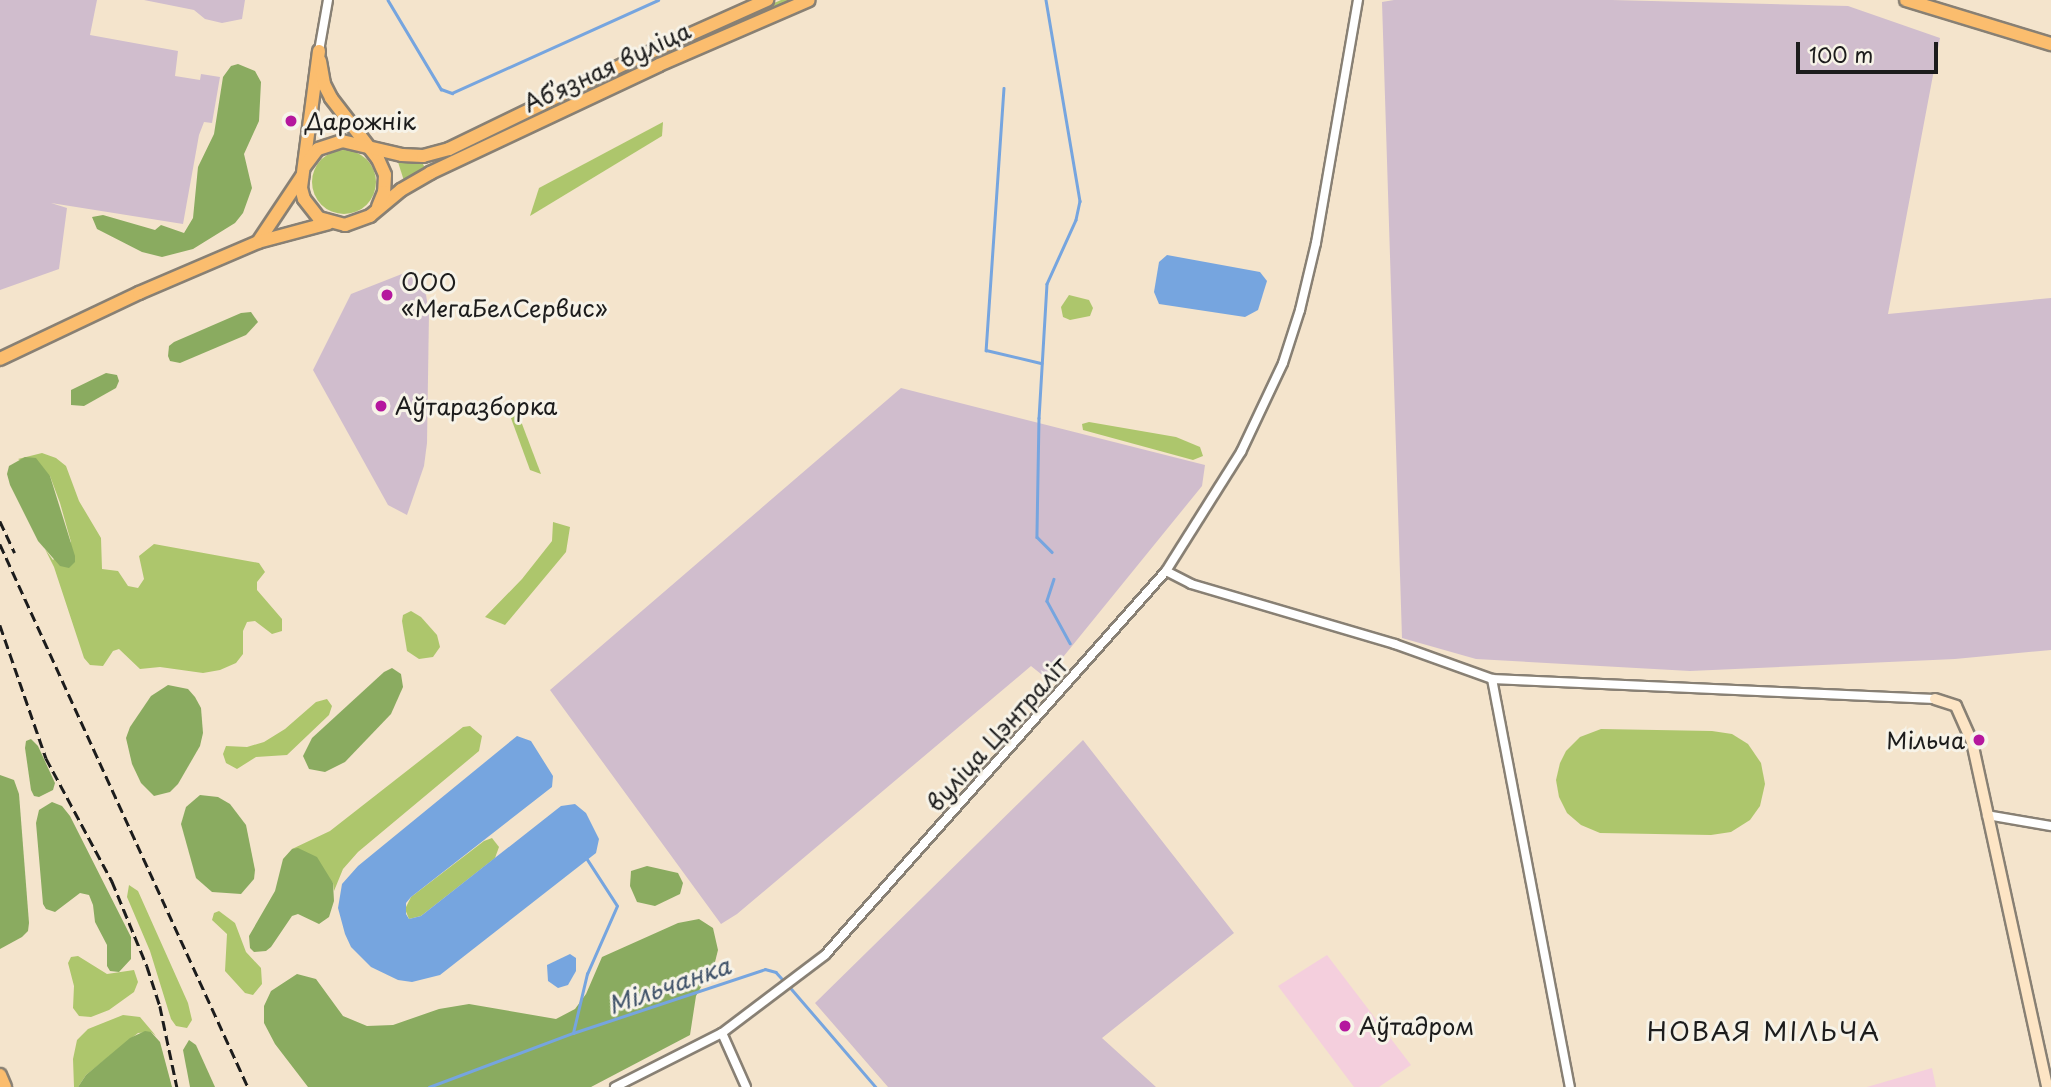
<!DOCTYPE html>
<html>
<head>
<meta charset="utf-8">
<style>
  body { margin:0 }
  #map { position:relative; width:2051px; height:1087px; overflow:hidden; background:#f4e4cc; font-family:"Playpen Sans",sans-serif }
  div>[style] { position:absolute }
  [style*='--x'] { left:calc(var(--x)*1px); top:calc(var(--y)*1px); width:calc(var(--w)*1px); rotate:calc(var(--a)*1deg) }
  .built>* { inset:0; background:#f4cfdd }
  .industrial>* { inset:0; background:#d0bdcd }
  .green>* { inset:0; background:#adc66c }
  .round { border-radius:50% }
  .forest>* { inset:0; background:#8aab60 }
  .water>* { inset:0; background:#76a5df }
  .stream>* { height:2.5px; margin:-1.25px; padding:0 1.25px; transform-origin:1.25px; border-radius:1.25px; background:#76a5df }
  .roads { filter:drop-shadow(2px 0 #888074) drop-shadow(-2px 0 #888074) drop-shadow(0 2px #888074) drop-shadow(0 -2px #888074) }
  .street>* { height:8px; margin:-4px; padding:0 4px; transform-origin:4px; border-radius:4px; background:#fff }
  .secondary>* { height:10px; margin:-5px; padding:0 5px; transform-origin:5px; border-radius:5px; background:#fde5c5 }
  .primary>* { height:12px; margin:-6px; padding:0 6px; transform-origin:6px; border-radius:6px; background:#fbbd6e }
  .rail>* { height:2.5px; margin-top:-1.25px; transform-origin:0; background:repeating-linear-gradient(90deg,#1c1c1c 0 10px,transparent 0 15px) }
  .dots>* { width:19px; height:19px; translate:-50% -50%; box-sizing:border-box; border:4px solid #f7f3e8; border-radius:50% }
  span { translate:-50% -50%; white-space:nowrap; text-align:center; line-height:1.15; -webkit-text-stroke:6px #f7f3e8; paint-order:stroke }
  .street-label { font-size:23px; color:#1c1c1c }
  .poi-label { font-size:23px; color:#1c1c1c }
  .left { translate:0 -50%; text-align:left }
  .right { translate:-100% -50%; text-align:right }
  .water-label { font-size:24px; color:#40536a; font-style:italic }
  .quarter-label { font-size:26px; color:#1c1c1c; letter-spacing:2px }
  .scale { position:absolute; left:1796px; top:42px; width:142px; height:32px; box-sizing:border-box; border:4px solid #1c1c1c; border-top:0; padding-left:9px; font-size:21px; line-height:24px; white-space:nowrap; color:#1c1c1c; -webkit-text-stroke:5px #f7f3e8; paint-order:stroke }
</style>
</head>
<body>
<div id="map">
  <div class="built">
    <div style="clip-path:polygon(1327px 955px,1411px 1065px,1379px 1087px,1354px 1087px,1278px 986px)"></div>
    <div style="clip-path:polygon(1932px 1068px,1936px 1087px,1867px 1087px)"></div>
  </div>
  <div class="industrial">
    <div style="clip-path:polygon(0 0,97px 0,90px 35px,178px 51px,175px 76px,200px 80px,201px 74px,220px 77px,212px 123px,204px 122px,199px 135px,183px 224px,51px 203px,67px 208px,59px 269px,0 290px)"></div>
    <div style="clip-path:polygon(144px 0,245px 0,242px 19px,222px 23px,205px 19px,194px 10px)"></div>
    <div style="clip-path:polygon(1394px 0,1612px 0,1848px 6px,1940px 38px,1888px 314px,2051px 298px,2051px 650px,1955px 659px,1690px 671px,1476px 659px,1402px 638px,1382px 2px)"></div>
    <div style="clip-path:polygon(412px 270px,426px 295px,429px 312px,427px 443px,424px 466px,407px 515px,388px 505px,313px 370px,351px 294px)"></div>
    <div style="clip-path:polygon(901px 388px,1205px 465px,1202px 486px,1046px 678px,1031px 666px,737px 914px,721px 924px,550px 690px)"></div>
    <div style="clip-path:polygon(1083px 740px,1234px 933px,1102px 1038px,1156px 1087px,888px 1087px,815px 1003px)"></div>
  </div>
  <div class="green">
    <div style="clip-path:polygon(781px 0,792px 0,654px 60px,446px 160px,443px 158px,595px 83px)"></div>
    <div style="clip-path:polygon(663px 122px,662px 136px,530px 216px,539px 188px)"></div>
    <div class="round" style="left:312px;top:150px;width:64px;height:64px"></div>
    <div style="clip-path:polygon(398px 162px,422px 162px,425px 168px,404px 181px)"></div>
    <div style="clip-path:polygon(1069px 295px,1089px 300px,1093px 308px,1090px 316px,1070px 320px,1063px 317px,1061px 307px)"></div>
    <div style="clip-path:polygon(508px 410px,519px 416px,541px 474px,530px 470px)"></div>
    <div style="clip-path:polygon(1089px 422px,1176px 437px,1200px 447px,1203px 456px,1193px 460px,1083px 430px,1082px 424px)"></div>
    <div style="clip-path:polygon(42px 453px,56px 458px,66px 466px,79px 501px,101px 538px,102px 569px,118px 571px,128px 586px,138px 588px,144px 579px,139px 556px,154px 544px,259px 563px,265px 572px,257px 582px,257px 590px,282px 619px,282px 631px,272px 634px,255px 621px,247px 622px,243px 631px,243px 654px,236px 663px,220px 670px,203px 673px,160px 667px,140px 669px,119px 649px,113px 651px,103px 666px,90px 665px,84px 658px,54px 567px,45px 549px,53px 560px,71px 542px,60px 503px,50px 476px,18px 459px)"></div>
    <div style="clip-path:polygon(553px 522px,570px 527px,566px 552px,505px 625px,485px 617px,522px 579px,552px 541px)"></div>
    <div style="clip-path:polygon(411px 611px,421px 617px,437px 635px,440px 647px,433px 657px,419px 659px,407px 651px,402px 621px,403px 615px)"></div>
    <div style="clip-path:polygon(327px 699px,332px 706px,329px 715px,287px 755px,256px 757px,237px 769px,226px 763px,223px 754px,226px 746px,247px 747px,264px 742px,285px 729px,316px 702px)"></div>
    <div style="clip-path:polygon(470px 726px,482px 736px,479px 751px,358px 852px,343px 869px,334px 891px,333px 883px,292px 849px,330px 831px,463px 727px)"></div>
    <div style="clip-path:polygon(1601px 729px,1712px 731px,1732px 734px,1748px 744px,1761px 763px,1765px 784px,1760px 806px,1750px 820px,1731px 832px,1711px 835px,1600px 833px,1581px 825px,1567px 813px,1559px 797px,1556px 780px,1560px 763px,1566px 751px,1580px 737px)"></div>
    <div style="clip-path:polygon(492px 838px,499px 847px,495px 858px,421px 916px,409px 919px,405px 909px,411px 897px,484px 841px)"></div>
    <div style="clip-path:polygon(129px 885px,138px 891px,188px 1003px,192px 1020px,187px 1028px,176px 1026px,171px 1019px,150px 951px,127px 897px)"></div>
    <div style="clip-path:polygon(219px 911px,235px 923px,246px 952px,261px 968px,262px 984px,253px 995px,245px 993px,225px 971px,227px 934px,212px 920px,214px 913px)"></div>
    <div style="clip-path:polygon(78px 956px,107px 974px,134px 970px,138px 982px,134px 992px,109px 1010px,91px 1017px,79px 1016px,73px 1008px,74px 986px,68px 963px,71px 957px)"></div>
    <div style="clip-path:polygon(123px 1015px,140px 1017px,156px 1036px,151px 1032px,138px 1033px,86px 1075px,78px 1087px,74px 1087px,73px 1059px,77px 1040px,88px 1029px)"></div>
  </div>
  <div class="forest">
    <div style="clip-path:polygon(238px 64px,255px 71px,261px 82px,259px 121px,244px 154px,252px 188px,243px 213px,235px 223px,193px 249px,162px 257px,142px 252px,97px 229px,92px 217px,103px 215px,155px 230px,161px 225px,184px 233px,193px 218px,198px 167px,214px 134px,223px 77px,231px 66px)"></div>
    <div style="clip-path:polygon(251px 312px,258px 322px,246px 335px,180px 363px,170px 361px,168px 356px,169px 346px,174px 342px,241px 313px)"></div>
    <div style="clip-path:polygon(106px 373px,117px 375px,119px 381px,116px 388px,84px 406px,71px 405px,71px 390px)"></div>
    <div style="clip-path:polygon(25px 457px,36px 458px,50px 476px,75px 556px,75px 562px,69px 568px,60px 566px,38px 541px,10px 485px,7px 474px,9px 466px)"></div>
    <div style="clip-path:polygon(392px 668px,401px 674px,403px 687px,391px 714px,345px 762px,325px 772px,309px 769px,303px 756px,312px 738px,384px 672px)"></div>
    <div style="clip-path:polygon(168px 685px,188px 689px,195px 697px,201px 708px,203px 733px,200px 746px,178px 784px,170px 792px,154px 796px,141px 783px,132px 764px,126px 738px,130px 727px,151px 696px)"></div>
    <div style="clip-path:polygon(31px 739px,38px 746px,55px 783px,53px 790px,39px 797px,34px 796px,31px 790px,25px 748px,26px 741px)"></div>
    <div style="clip-path:polygon(0 775px,14px 780px,19px 794px,29px 923px,28px 931px,22px 937px,0 949px)"></div>
    <div style="clip-path:polygon(200px 795px,218px 797px,230px 804px,246px 825px,255px 870px,254px 879px,241px 894px,212px 892px,196px 878px,181px 824px,186px 807px)"></div>
    <div style="clip-path:polygon(52px 802px,62px 806px,70px 816px,131px 937px,131px 959px,119px 972px,110px 971px,107px 966px,107px 945px,95px 922px,93px 905px,89px 895px,80px 893px,55px 912px,46px 909px,43px 904px,36px 823px,39px 810px)"></div>
    <div style="clip-path:polygon(298px 848px,317px 857px,333px 883px,334px 901px,329px 917px,319px 924px,298px 914px,292px 916px,271px 947px,266px 951px,254px 952px,250px 948px,249px 936px,275px 891px,283px 859px,292px 849px)"></div>
    <div style="clip-path:polygon(647px 866px,678px 873px,683px 883px,680px 894px,655px 906px,637px 902px,630px 886px,631px 871px)"></div>
    <div style="clip-path:polygon(699px 919px,713px 928px,718px 950px,715px 962px,696px 996px,690px 1035px,591px 1087px,308px 1087px,275px 1044px,264px 1023px,264px 1006px,271px 991px,297px 974px,316px 979px,343px 1016px,367px 1026px,393px 1025px,439px 1009px,469px 1004px,556px 1019px,575px 1009px,586px 994px,602px 957px,678px 923px)"></div>
    <div style="clip-path:polygon(145px 1031px,151px 1032px,160px 1042px,172px 1087px,78px 1087px,86px 1075px,130px 1038px)"></div>
    <div style="clip-path:polygon(189px 1040px,196px 1045px,215px 1087px,190px 1087px,183px 1050px)"></div>
  </div>
  <div class="water">
    <div style="clip-path:polygon(1167px 255px,1260px 272px,1267px 281px,1258px 310px,1245px 317px,1159px 304px,1154px 292px,1159px 262px)"></div>
    <div style="clip-path:polygon(517px 736px,531px 741px,553px 776px,552px 787px,411px 897px,406px 903px,406px 914px,409px 919px,421px 916px,561px 806px,575px 804px,586px 813px,599px 839px,596px 853px,440px 975px,412px 982px,398px 980px,371px 967px,351px 947px,345px 934px,338px 908px,342px 884px,358px 866px)"></div>
    <div style="clip-path:polygon(570px 954px,576px 958px,576px 971px,568px 985px,558px 988px,548px 981px,547px 965px)"></div>
  </div>
  <div class="stream">
    <div style="--x:388;--y:0;--w:104;--a:59.2"></div>
    <div style="--x:441;--y:89;--w:12;--a:20"></div>
    <div style="--x:452;--y:93;--w:226;--a:-24.3"></div>
    <div style="--x:1046;--y:0;--w:204;--a:80.4"></div>
    <div style="--x:1080;--y:201;--w:19;--a:102"></div>
    <div style="--x:1076;--y:220;--w:70;--a:114.4"></div>
    <div style="--x:1047;--y:284;--w:134;--a:93.4"></div>
    <div style="--x:1039;--y:418;--w:119;--a:91"></div>
    <div style="--x:1037;--y:537;--w:21;--a:45"></div>
    <div style="--x:1004;--y:88;--w:263;--a:93.9"></div>
    <div style="--x:986;--y:350;--w:57;--a:13.3"></div>
    <div style="--x:1054;--y:579;--w:23;--a:108"></div>
    <div style="--x:1047;--y:601;--w:48;--a:61.3"></div>
    <div style="--x:789;--y:986;--w:133;--a:49.3"></div>
    <div style="--x:573;--y:1033;--w:61;--a:-76.7"></div>
    <div style="--x:587;--y:974;--w:74;--a:-66.2"></div>
    <div style="--x:617;--y:906;--w:57;--a:-122.9"></div>
    <div style="--x:429;--y:1087;--w:154;--a:-20.6"></div>
    <div style="--x:573;--y:1033;--w:202;--a:-18.4"></div>
    <div style="--x:765;--y:969;--w:11;--a:15"></div>
    <div style="--x:776;--y:972;--w:12;--a:48"></div>
  </div>
  <div class="roads">
    <div class="street">
      <div style="--x:319;--y:51;--w:52;--a:-80"></div>
      <div style="--x:1166;--y:571;--w:28;--a:27"></div>
      <div style="--x:1191;--y:584;--w:213;--a:16.4"></div>
      <div style="--x:1395;--y:644;--w:103;--a:19.8"></div>
      <div style="--x:1492;--y:679;--w:443;--a:2.6"></div>
      <div style="--x:1492;--y:679;--w:415;--a:79.2"></div>
      <div style="--x:1987;--y:815;--w:65;--a:9.8"></div>
      <div style="--x:722;--y:1033;--w:59;--a:66"></div>
      <div style="--x:615;--y:1087;--w:120;--a:-26.8"></div>
      <div style="--x:722;--y:1033;--w:129;--a:-37.1"></div>
      <div style="--x:825;--y:955;--w:514;--a:-48.39"></div>
      <div style="--x:1166;--y:571;--w:141;--a:-57.8"></div>
      <div style="--x:1241;--y:452;--w:98;--a:-64.7"></div>
      <div style="--x:1283;--y:363;--w:56;--a:-72.2"></div>
      <div style="--x:1300;--y:310;--w:69;--a:-76.6"></div>
      <div style="--x:1316;--y:243;--w:247;--a:-80.2"></div>
    </div>
    <div class="secondary">
      <div style="--x:1935;--y:699;--w:22;--a:18"></div>
      <div style="--x:1956;--y:706;--w:39;--a:66"></div>
      <div style="--x:1972;--y:742;--w:353;--a:77.7"></div>
    </div>
    <div class="primary">
      <div style="--x:1906;--y:0;--w:152;--a:16.9"></div>
      <div style="--x:319;--y:51;--w:138;--a:97.5"></div>
      <div style="--x:301;--y:188;--w:11;--a:75"></div>
      <div style="--x:304;--y:199;--w:24;--a:52"></div>
      <div style="--x:319;--y:218;--w:27;--a:15"></div>
      <div style="--x:345;--y:225;--w:27;--a:-20"></div>
      <div style="--x:370;--y:216;--w:40;--a:-40"></div>
      <div style="--x:401;--y:190;--w:34;--a:-30"></div>
      <div style="--x:430;--y:173;--w:253;--a:-25.2"></div>
      <div style="--x:659;--y:65;--w:163;--a:-23.4"></div>
      <div style="--x:320;--y:61;--w:23;--a:80"></div>
      <div style="--x:324;--y:84;--w:16;--a:63"></div>
      <div style="--x:331;--y:98;--w:77;--a:52.4"></div>
      <div style="--x:378;--y:159;--w:17;--a:66"></div>
      <div style="--x:385;--y:175;--w:17;--a:93"></div>
      <div style="--x:384;--y:192;--w:16;--a:112"></div>
      <div style="--x:305;--y:166;--w:21;--a:-53"></div>
      <div style="--x:318;--y:149;--w:25;--a:-18"></div>
      <div style="--x:342;--y:141;--w:62;--a:13.1"></div>
      <div style="--x:402;--y:155;--w:21;--a:3"></div>
      <div style="--x:423;--y:156;--w:27;--a:-15"></div>
      <div style="--x:449;--y:149;--w:195;--a:-25.9"></div>
      <div style="--x:624;--y:64;--w:157;--a:-24.1"></div>
      <div style="--x:258;--y:242;--w:79;--a:-56.3"></div>
      <div style="--x:0;--y:359;--w:154;--a:-25.4"></div>
      <div style="--x:139;--y:293;--w:129;--a:-23.2"></div>
      <div style="--x:258;--y:242;--w:73;--a:-15"></div>
      <div style="--x:0;--y:1075;--w:13;--a:67"></div>
    </div>
  </div>
  <div class="rail">
    <div style="--x:0;--y:521;--w:35;--a:65"></div>
    <div style="--x:0;--y:544;--w:597;--a:65.45"></div>
    <div style="--x:0;--y:625;--w:141;--a:70.9"></div>
    <div style="--x:46;--y:758;--w:140;--a:61.8"></div>
    <div style="--x:112;--y:881;--w:92;--a:67.6"></div>
    <div style="--x:147;--y:966;--w:42;--a:72"></div>
    <div style="--x:160;--y:1006;--w:83;--a:78.1"></div>
  </div>
  <div class="dots">
    <div style="left:291px;top:121px;background:#b5179e"></div>
    <div style="left:387px;top:295px;background:#b5179e"></div>
    <div style="left:381px;top:406px;background:#b5179e"></div>
    <div style="left:1979px;top:740px;background:#b5179e"></div>
    <div style="left:1345px;top:1026px;background:#b5179e"></div>
  </div>
  <div class="street-label">
    <span style="left:607px;top:67px;rotate:-25deg">Абʼязная вуліца</span>
    <span style="left:997px;top:734px;rotate:-48deg">вуліца Цэнтраліт</span>
  </div>
  <div class="poi-label">
    <span class="left" style="left:305px;top:121px">Дарожнік</span>
    <span class="left" style="left:401px;top:295px">ООО<br>«МегаБелСервис»</span>
    <span class="left" style="left:395px;top:406px">Аўтаразборка</span>
    <span class="right" style="left:1965px;top:740px">Мільча</span>
    <span class="left" style="left:1359px;top:1026px">Аўтадром</span>
  </div>
  <div class="water-label">
    <span style="left:669px;top:985px;rotate:-19deg">Мільчанка</span>
  </div>
  <div class="quarter-label">
    <span style="left:1764px;top:1031px">НОВАЯ МІЛЬЧА</span>
  </div>
  <div class="scale">100 m</div>
</div>
</body>
</html>
